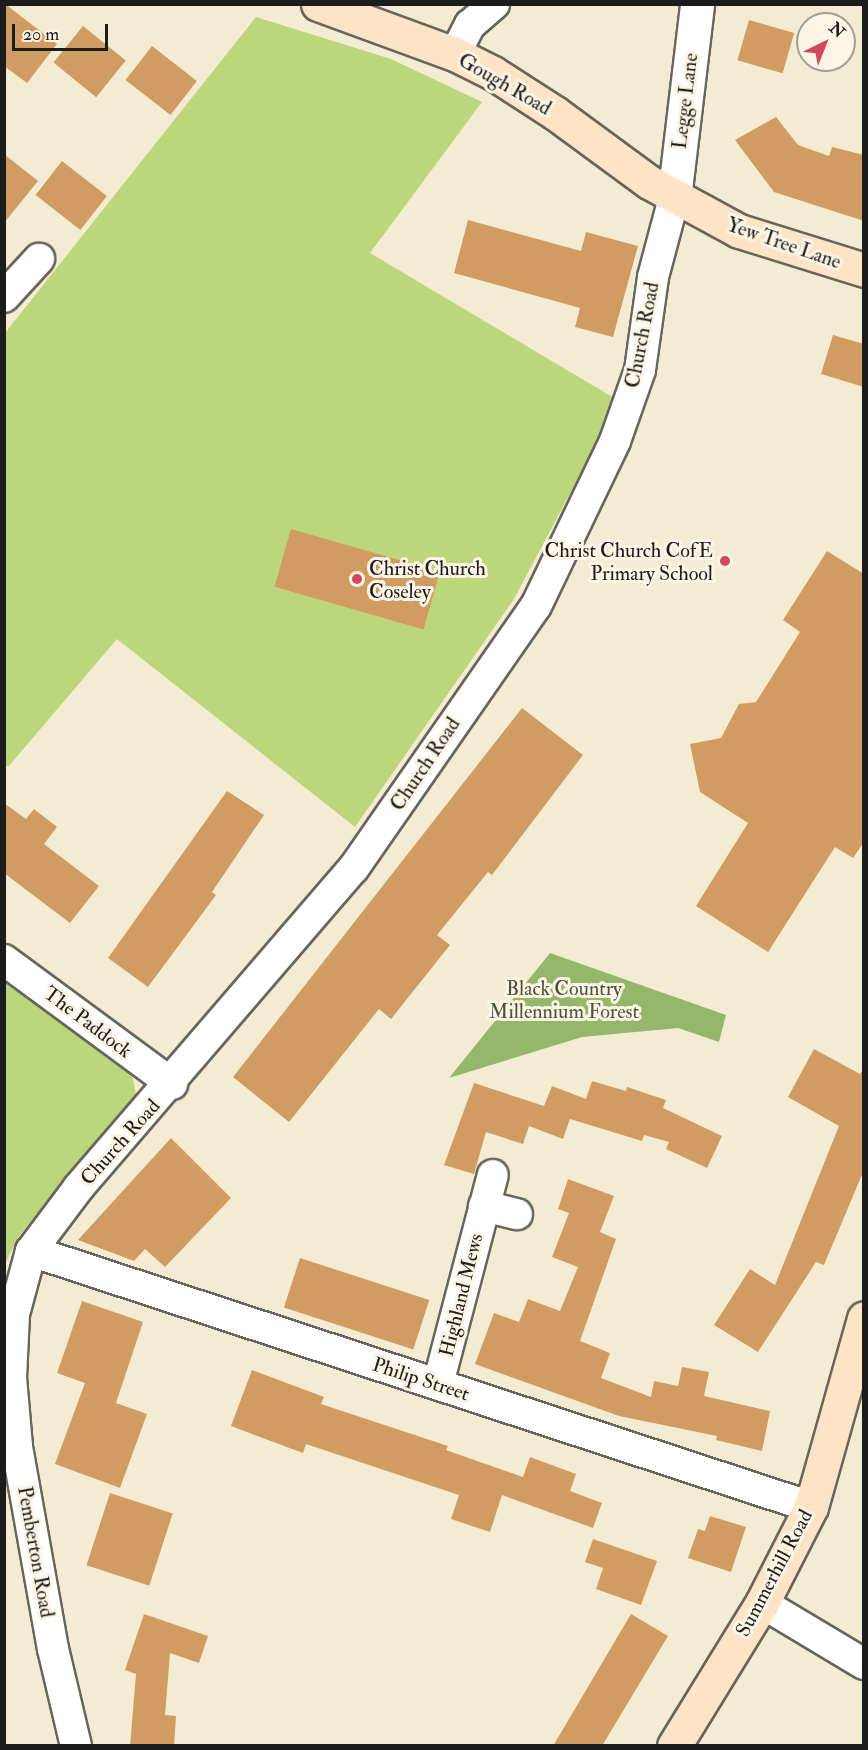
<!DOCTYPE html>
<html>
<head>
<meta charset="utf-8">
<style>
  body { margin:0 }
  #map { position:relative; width:868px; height:1750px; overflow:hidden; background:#f3ecd3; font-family:"IM FELL Double Pica",serif }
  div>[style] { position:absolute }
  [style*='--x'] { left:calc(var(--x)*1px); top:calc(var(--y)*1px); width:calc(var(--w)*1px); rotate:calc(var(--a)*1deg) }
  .green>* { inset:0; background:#bbd67b }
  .forest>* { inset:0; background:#94b76b }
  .building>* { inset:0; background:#d19c62; transform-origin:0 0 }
  .roads { filter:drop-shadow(2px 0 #67655c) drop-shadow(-2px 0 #67655c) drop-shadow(0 2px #67655c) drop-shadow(0 -2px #67655c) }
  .minor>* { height:30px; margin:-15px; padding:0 15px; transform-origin:15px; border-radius:15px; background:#fff }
  .tertiary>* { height:33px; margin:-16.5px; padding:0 16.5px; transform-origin:16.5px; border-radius:16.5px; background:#fff }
  .secondary>* { height:33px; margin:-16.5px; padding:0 16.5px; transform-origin:16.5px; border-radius:16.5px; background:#fee4c6 }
  .dots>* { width:16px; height:16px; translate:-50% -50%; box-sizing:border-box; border:3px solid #fcf5e5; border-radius:50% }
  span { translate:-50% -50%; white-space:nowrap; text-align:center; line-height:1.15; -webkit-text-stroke:6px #fcf5e5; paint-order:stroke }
  .street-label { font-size:20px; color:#1c1c1c }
  .poi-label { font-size:20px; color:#1c1c1c }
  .right { translate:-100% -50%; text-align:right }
  .left { translate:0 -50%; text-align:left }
  .park-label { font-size:20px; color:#4c5438 }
  .frame { position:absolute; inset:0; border:6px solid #1c1c1c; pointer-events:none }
  .north { position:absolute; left:796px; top:12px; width:60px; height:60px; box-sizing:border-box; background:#fcf5e5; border:2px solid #a29e95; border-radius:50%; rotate:43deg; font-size:16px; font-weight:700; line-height:24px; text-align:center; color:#1c1c1c }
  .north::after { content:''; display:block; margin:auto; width:21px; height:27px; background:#d1495b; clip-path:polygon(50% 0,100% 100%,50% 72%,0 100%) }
  .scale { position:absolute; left:12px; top:24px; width:96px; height:27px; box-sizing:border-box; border:3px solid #1c1c1c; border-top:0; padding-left:8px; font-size:18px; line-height:21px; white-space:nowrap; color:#1c1c1c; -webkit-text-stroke:4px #fcf5e5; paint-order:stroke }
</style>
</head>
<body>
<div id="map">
  <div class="green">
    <div style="clip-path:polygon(256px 17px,391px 59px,482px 102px,370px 253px,619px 401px,514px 599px,355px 827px,117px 639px,8px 767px,5px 764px,5px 333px)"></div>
    <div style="clip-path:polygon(5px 971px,131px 1068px,136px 1095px,19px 1236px,5px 1264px)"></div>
  </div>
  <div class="forest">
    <div style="clip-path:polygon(550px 953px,726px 1015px,719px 1042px,678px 1028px,582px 1037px,449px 1078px)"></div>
  </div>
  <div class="building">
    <div style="clip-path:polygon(5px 4px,57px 44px,27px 83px,4px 66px)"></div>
    <div style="left:749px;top:20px;width:47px;height:42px;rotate:16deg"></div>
    <div style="left:83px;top:26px;width:55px;height:47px;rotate:39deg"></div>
    <div style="left:152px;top:46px;width:57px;height:43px;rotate:38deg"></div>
    <div style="clip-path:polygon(776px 117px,798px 145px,829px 156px,832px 147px,864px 155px,864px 221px,774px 192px,735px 140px)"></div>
    <div style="clip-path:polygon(4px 154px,38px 181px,4px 223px)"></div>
    <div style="left:62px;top:161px;width:57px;height:43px;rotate:38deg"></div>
    <div style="clip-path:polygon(468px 220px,581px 251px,586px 232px,638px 246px,613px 337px,575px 327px,580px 308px,454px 273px)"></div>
    <div style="clip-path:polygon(833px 335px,864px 344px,864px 387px,821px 374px)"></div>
    <div style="left:291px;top:529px;width:155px;height:60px;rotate:16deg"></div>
    <div style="clip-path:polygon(827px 551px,864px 574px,864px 842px,853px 858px,835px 847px,768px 952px,696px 906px,748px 823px,700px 792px,690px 744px,721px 738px,739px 704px,756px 702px,800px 632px,783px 620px)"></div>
    <div style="clip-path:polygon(522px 708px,583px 755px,492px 875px,488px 872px,437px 935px,450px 945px,391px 1019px,379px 1009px,289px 1122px,233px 1077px)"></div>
    <div style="clip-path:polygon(227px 791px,264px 815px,212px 892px,216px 895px,148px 987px,108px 958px)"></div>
    <div style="clip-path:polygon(4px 803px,26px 819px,34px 809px,57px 827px,44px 844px,99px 886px,70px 923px,4px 873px)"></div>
    <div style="clip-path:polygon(814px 1049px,860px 1074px,864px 1068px,864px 1170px,824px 1265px,816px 1262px,758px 1352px,714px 1325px,750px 1269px,775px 1285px,839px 1126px,788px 1097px)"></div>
    <div style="clip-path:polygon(592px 1081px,626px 1091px,627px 1087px,666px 1100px,663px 1108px,722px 1136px,707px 1168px,666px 1149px,669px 1142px,644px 1135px,642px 1141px,570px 1119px,563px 1139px,529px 1126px,523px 1144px,486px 1132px,474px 1174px,444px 1165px,474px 1083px,544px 1106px,552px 1086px,586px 1099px)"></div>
    <div style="clip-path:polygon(171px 1138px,231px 1198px,165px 1267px,145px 1249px,134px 1261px,78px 1240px)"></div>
    <div style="clip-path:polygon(568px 1179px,614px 1196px,600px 1232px,616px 1239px,580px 1341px,610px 1353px,601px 1378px,651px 1397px,654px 1381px,678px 1386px,682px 1367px,709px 1372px,704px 1396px,770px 1411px,762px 1451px,716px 1440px,717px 1436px,619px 1416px,475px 1364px,494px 1313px,519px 1322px,528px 1299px,560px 1311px,578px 1267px,552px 1257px,569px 1213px,558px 1209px)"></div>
    <div style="left:300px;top:1258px;width:136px;height:52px;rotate:18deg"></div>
    <div style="clip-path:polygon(82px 1301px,143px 1322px,116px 1403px,147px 1414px,120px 1488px,55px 1464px,85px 1383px,57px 1373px)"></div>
    <div style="clip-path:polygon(252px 1370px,324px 1397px,321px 1404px,448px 1446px,446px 1450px,523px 1477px,530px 1457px,576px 1474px,570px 1491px,602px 1503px,593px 1528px,502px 1495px,490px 1532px,451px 1519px,459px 1495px,306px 1444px,303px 1453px,231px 1426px)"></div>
    <div style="left:110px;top:1493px;width:66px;height:76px;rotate:18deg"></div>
    <div style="clip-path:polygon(710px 1516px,746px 1527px,731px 1572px,688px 1558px,698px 1529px,705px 1531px)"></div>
    <div style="clip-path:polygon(593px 1539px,657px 1561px,641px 1605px,596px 1589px,603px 1568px,585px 1562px)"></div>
    <div style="clip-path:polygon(144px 1614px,208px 1636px,199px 1663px,170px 1653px,165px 1715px,176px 1716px,174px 1746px,130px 1746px,136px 1674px,125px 1670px)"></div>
    <div style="clip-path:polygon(631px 1614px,668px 1636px,602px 1746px,553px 1746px)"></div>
  </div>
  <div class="roads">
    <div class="minor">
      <div style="--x:455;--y:54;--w:33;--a:-63"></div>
      <div style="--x:470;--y:25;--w:32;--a:-41"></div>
      <div style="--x:4;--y:297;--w:52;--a:-47.4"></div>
      <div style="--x:4;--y:960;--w:209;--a:36.4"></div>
      <div style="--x:484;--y:1206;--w:34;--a:14"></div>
      <div style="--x:31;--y:1251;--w:821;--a:18.17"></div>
      <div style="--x:438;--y:1384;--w:216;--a:-75.3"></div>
      <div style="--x:762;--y:1603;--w:119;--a:30.9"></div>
      <div style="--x:76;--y:1746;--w:100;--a:-103.3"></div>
      <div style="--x:53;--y:1649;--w:206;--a:-100.1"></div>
      <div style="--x:17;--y:1446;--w:68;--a:-95"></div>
      <div style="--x:11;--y:1378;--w:64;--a:-87.3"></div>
      <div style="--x:14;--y:1314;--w:65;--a:-74.9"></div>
      <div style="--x:31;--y:1251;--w:80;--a:-53.1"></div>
      <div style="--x:79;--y:1187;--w:420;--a:-49.3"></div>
      <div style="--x:353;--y:869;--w:320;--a:-55.2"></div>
      <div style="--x:536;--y:606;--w:183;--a:-64.4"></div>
      <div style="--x:615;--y:441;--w:75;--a:-70.6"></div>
      <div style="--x:640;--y:370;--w:94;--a:-82"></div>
      <div style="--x:653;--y:277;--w:82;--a:-75.1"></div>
    </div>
    <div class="tertiary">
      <div style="--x:674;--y:198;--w:195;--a:-83.2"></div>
    </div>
    <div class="secondary">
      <div style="--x:318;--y:4;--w:146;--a:20.1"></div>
      <div style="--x:455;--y:54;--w:42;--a:26.6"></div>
      <div style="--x:493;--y:73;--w:74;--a:32.8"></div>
      <div style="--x:555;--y:113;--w:117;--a:36.3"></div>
      <div style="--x:649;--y:182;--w:102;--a:28.6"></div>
      <div style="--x:739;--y:231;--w:131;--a:17.3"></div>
      <div style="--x:674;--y:1746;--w:168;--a:-58.4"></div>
      <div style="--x:762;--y:1603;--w:108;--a:-63"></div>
      <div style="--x:811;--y:1507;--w:196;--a:-74.3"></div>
    </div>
  </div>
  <div class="dots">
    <div style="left:725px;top:561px;background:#d1495b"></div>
    <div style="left:357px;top:579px;background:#d1495b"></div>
  </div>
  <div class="street-label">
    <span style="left:505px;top:84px;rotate:30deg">Gough Road</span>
    <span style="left:685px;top:101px;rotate:-83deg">Legge Lane</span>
    <span style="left:784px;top:243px;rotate:19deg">Yew Tree Lane</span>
    <span style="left:642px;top:335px;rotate:-79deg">Church Road</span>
    <span style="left:425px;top:764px;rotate:-56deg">Church Road</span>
    <span style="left:88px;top:1022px;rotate:37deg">The Paddock</span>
    <span style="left:120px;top:1142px;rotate:-48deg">Church Road</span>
    <span style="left:461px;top:1295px;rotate:-76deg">Highland Mews</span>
    <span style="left:421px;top:1379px;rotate:18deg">Philip Street</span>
    <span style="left:36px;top:1552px;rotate:80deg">Pemberton Road</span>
    <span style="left:774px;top:1573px;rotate:-62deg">Summerhill Road</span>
  </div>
  <div class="poi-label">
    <span class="right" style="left:713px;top:562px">Christ Church CofE<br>Primary School</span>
    <span class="left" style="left:369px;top:580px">Christ Church<br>Coseley</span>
  </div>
  <div class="park-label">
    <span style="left:564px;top:1000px">Black Country<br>Millennium Forest</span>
  </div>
  <div class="frame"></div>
  <div class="north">N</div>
  <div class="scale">20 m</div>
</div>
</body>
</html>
